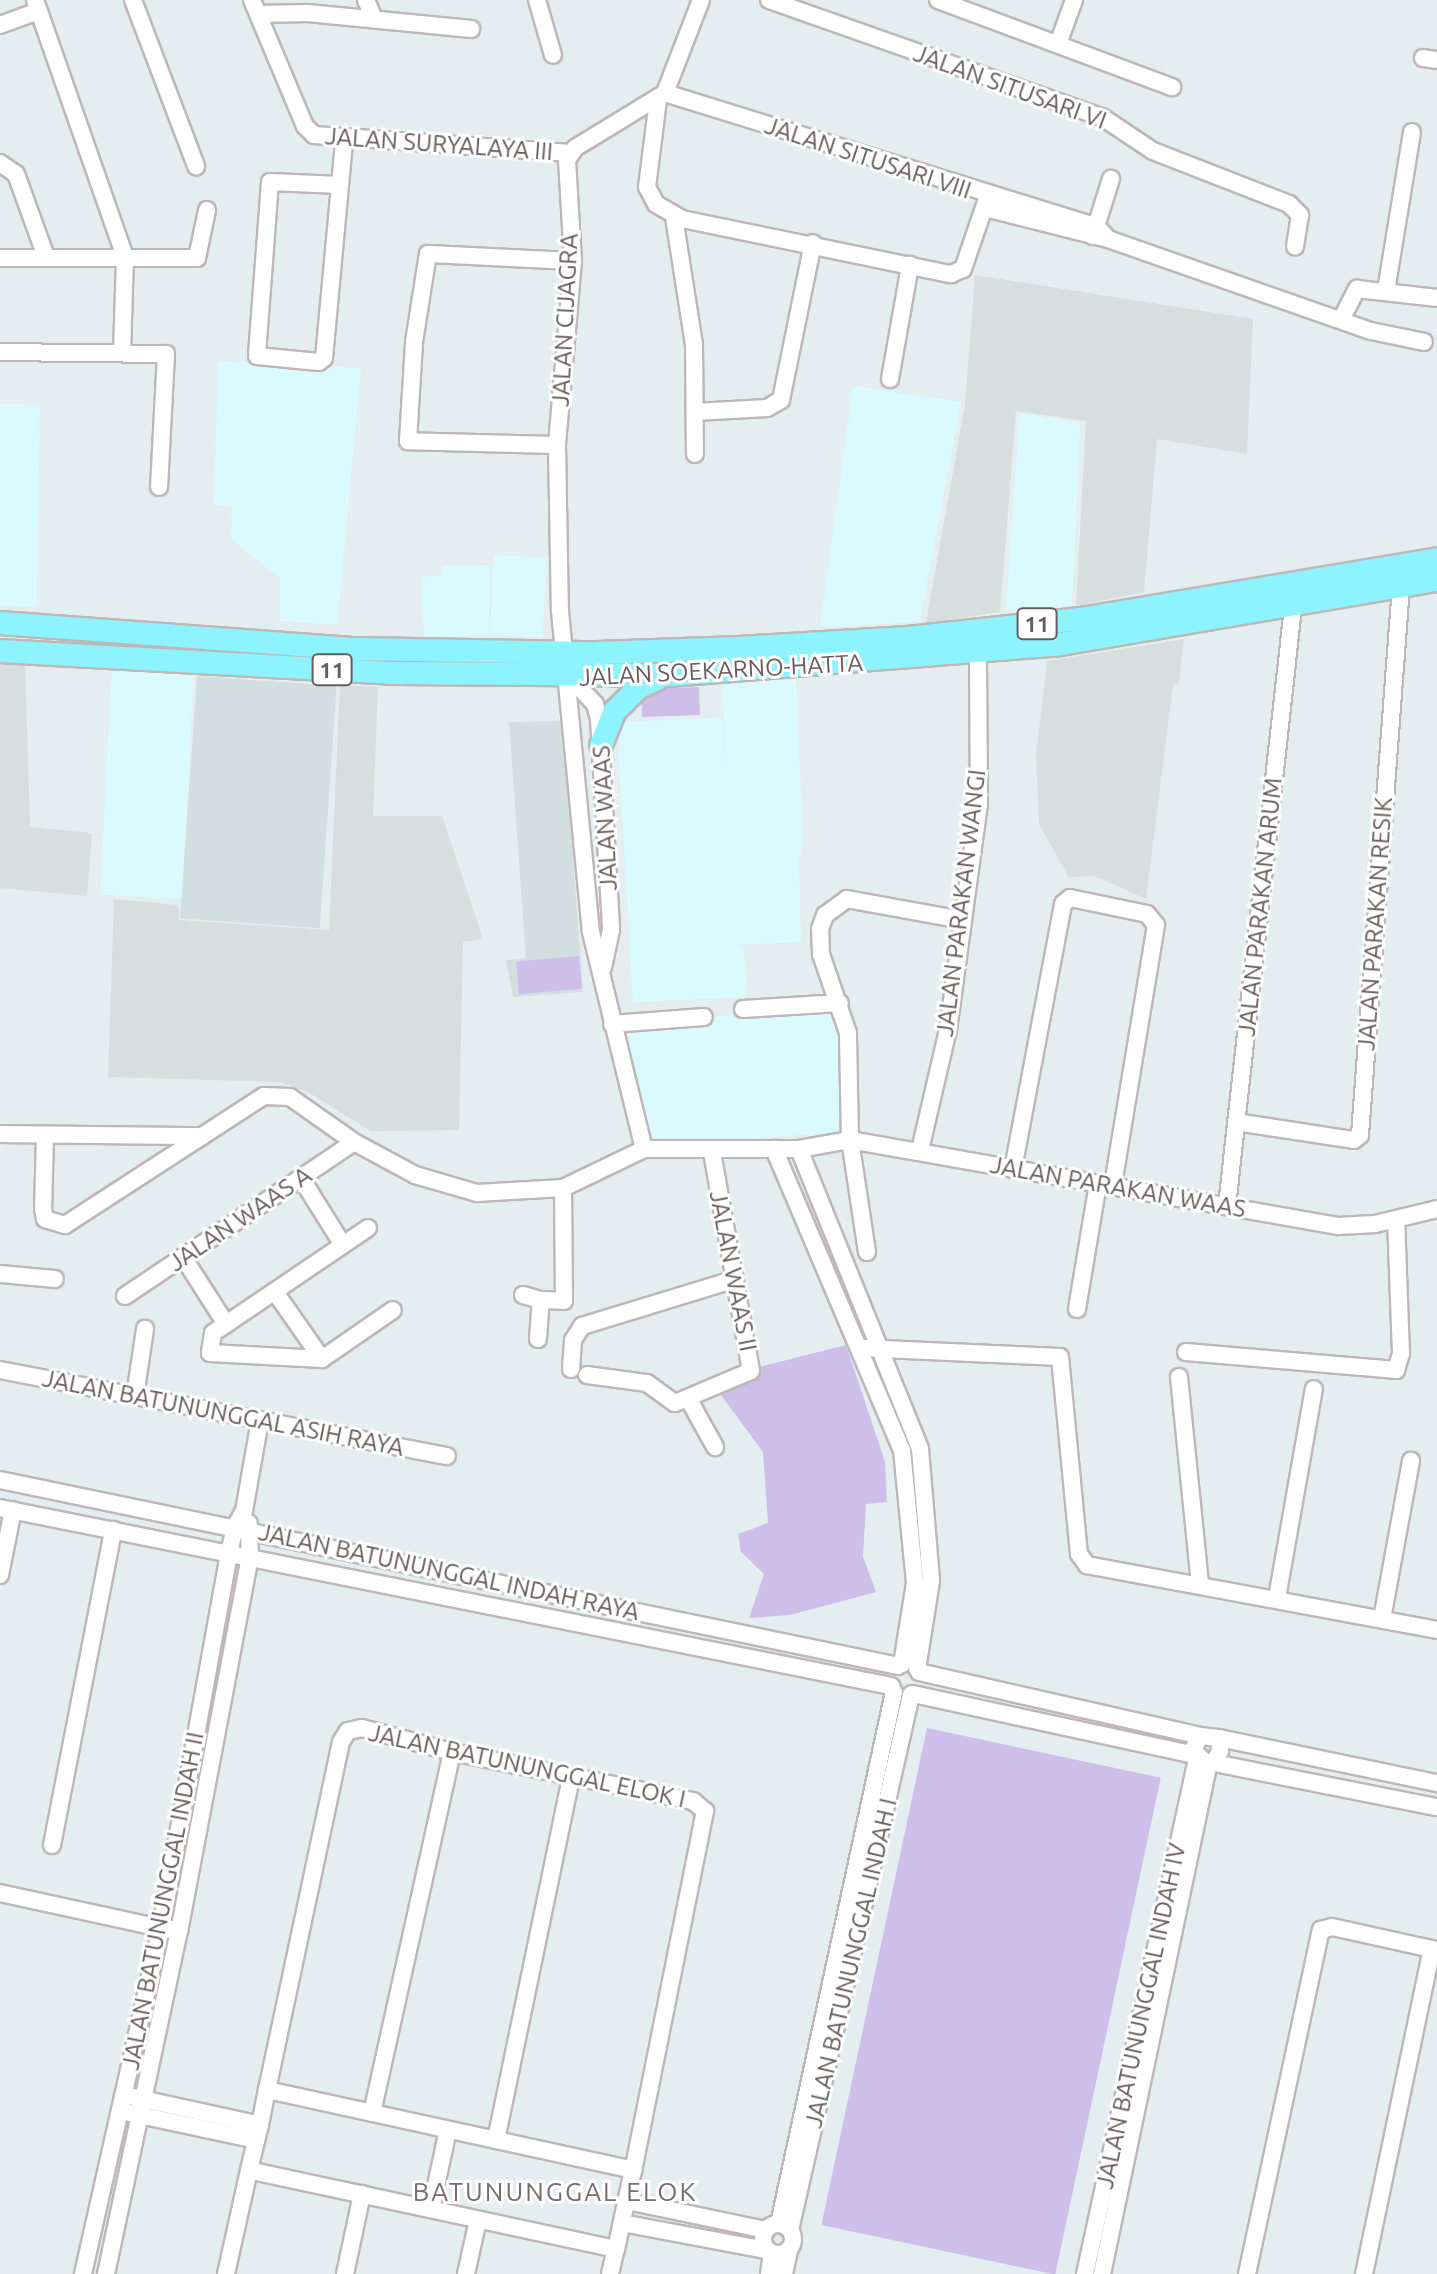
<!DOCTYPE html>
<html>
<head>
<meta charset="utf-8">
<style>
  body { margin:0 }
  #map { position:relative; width:1437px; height:2274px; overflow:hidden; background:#e4eef0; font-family:Ubuntu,sans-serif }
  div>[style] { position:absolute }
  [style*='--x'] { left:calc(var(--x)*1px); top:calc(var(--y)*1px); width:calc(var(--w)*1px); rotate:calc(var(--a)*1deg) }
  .commercial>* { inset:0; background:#dafaff; transform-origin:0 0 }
  .industrial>* { inset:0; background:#d6dede }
  .education>* { inset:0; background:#d3dee0; transform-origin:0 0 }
  .green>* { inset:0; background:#cebeea; transform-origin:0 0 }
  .roads { filter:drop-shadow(2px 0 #bfb7b7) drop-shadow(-2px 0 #bfb7b7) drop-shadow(0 2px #bfb7b7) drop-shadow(0 -2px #bfb7b7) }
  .minor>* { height:16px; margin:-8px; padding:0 8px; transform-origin:8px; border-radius:8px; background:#fff }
  .minor>.ring { margin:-8px; padding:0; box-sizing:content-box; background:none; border:16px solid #fff; border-radius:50% }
  .highway>* { height:22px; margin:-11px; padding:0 11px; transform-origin:11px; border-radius:11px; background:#8cf3ff }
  span { translate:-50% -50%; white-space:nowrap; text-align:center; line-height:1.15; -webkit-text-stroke:6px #fff; paint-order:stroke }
  .shield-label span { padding:2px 6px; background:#fff; border:2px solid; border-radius:6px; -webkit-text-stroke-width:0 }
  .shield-label { font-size:22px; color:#665c5d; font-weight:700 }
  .street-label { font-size:24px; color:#665c5d }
  .neighbourhood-label { font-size:26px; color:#786d6e; letter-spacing:2px }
</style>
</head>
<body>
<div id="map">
  <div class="commercial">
    <div style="clip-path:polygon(218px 361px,361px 368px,337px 625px,280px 621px,280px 578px,231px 539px,232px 507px,214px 505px)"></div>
    <div style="clip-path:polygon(853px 386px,961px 402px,920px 622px,820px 627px)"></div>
    <div style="left:0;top:404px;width:40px;height:202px;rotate:1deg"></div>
    <div style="clip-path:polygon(1020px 413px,1080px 423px,1072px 606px,1006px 610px)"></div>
    <div style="left:494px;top:555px;width:53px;height:80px;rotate:3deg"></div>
    <div style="clip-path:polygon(490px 565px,489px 635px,424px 639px,421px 577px,442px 575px,443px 566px)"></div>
    <div style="left:112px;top:669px;width:82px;height:226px;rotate:3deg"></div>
    <div style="clip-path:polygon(796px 676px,803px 846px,799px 858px,801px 942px,737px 945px,744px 948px,747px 997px,633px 1002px,617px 722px,722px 718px,727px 774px,722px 681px)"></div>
    <div style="left:839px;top:1006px;width:125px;height:212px;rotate:85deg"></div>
  </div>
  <div class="industrial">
    <div style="clip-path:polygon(975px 275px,1253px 319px,1247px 454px,1157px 439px,1144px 592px,1076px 606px,1086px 421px,1016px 411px,1000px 612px,926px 623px,965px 405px)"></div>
    <div style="clip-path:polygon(1184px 639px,1179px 683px,1173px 685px,1146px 899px,1095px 876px,1069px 877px,1039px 824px,1036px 756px,1047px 661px)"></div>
    <div style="clip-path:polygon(0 659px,25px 661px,30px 827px,92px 833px,87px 896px,0 888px)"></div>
    <div style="clip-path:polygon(340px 685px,378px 687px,373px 816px,442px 816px,483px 939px,463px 942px,459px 1130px,371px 1131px,308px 1092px,280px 1082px,108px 1077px,114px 899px,178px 905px,179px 920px,329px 930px)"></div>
  </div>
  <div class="education">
    <div style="left:197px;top:676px;width:140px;height:243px;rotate:4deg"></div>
    <div style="clip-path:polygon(563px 721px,583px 992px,513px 997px,506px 960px,526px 958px,509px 722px)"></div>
  </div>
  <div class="green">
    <div style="left:699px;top:687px;width:28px;height:58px;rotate:88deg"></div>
    <div style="left:579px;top:956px;width:33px;height:63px;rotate:85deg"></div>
    <div style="clip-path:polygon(846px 1345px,885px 1462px,887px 1502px,866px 1504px,863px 1557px,876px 1592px,790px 1615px,749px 1618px,764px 1574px,741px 1552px,738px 1534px,768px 1523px,763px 1452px,718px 1391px,751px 1369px)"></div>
    <div style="left:927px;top:1728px;width:239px;height:508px;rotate:12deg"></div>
  </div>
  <div class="roads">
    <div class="minor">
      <div style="--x:35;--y:0;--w:272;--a:70.7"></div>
      <div style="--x:125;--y:257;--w:94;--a:91.8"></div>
      <div style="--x:133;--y:0;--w:178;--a:69.2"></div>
      <div style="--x:252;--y:0;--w:137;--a:67.2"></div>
      <div style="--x:305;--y:126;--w:13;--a:45"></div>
      <div style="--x:314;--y:135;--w:257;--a:4"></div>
      <div style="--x:366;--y:0;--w:21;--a:67"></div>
      <div style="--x:537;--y:0;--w:57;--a:73.8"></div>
      <div style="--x:701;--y:0;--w:100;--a:111.2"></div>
      <div style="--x:665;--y:93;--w:105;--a:148.6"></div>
      <div style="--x:575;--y:148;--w:14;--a:124"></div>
      <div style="--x:567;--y:160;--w:101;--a:86.6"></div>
      <div style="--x:573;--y:261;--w:185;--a:95"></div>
      <div style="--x:557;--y:445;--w:166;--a:89"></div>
      <div style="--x:560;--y:611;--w:322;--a:84.5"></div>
      <div style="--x:591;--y:932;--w:223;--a:76.3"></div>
      <div style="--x:644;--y:1149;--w:155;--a:0"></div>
      <div style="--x:799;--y:1149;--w:52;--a:-10"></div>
      <div style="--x:850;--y:1140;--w:496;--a:10"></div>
      <div style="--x:1338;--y:1226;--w:37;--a:-3"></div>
      <div style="--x:1375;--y:1224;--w:64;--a:-13.6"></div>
      <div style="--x:769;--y:0;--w:353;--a:19.4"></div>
      <div style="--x:1102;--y:117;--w:61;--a:33.7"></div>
      <div style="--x:1153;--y:151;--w:146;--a:21.3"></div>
      <div style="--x:1289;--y:204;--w:16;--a:45"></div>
      <div style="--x:1300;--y:215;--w:32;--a:99"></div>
      <div style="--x:938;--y:0;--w:250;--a:20.4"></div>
      <div style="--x:258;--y:14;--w:50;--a:-1.1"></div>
      <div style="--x:308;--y:13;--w:164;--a:5.6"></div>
      <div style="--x:0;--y:25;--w:40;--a:-20.2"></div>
      <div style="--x:1058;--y:44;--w:47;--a:-70"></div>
      <div style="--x:1423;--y:58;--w:14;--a:8"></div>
      <div style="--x:665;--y:93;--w:452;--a:17.2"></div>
      <div style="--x:1097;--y:227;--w:16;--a:47"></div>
      <div style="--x:658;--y:100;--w:88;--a:97.2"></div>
      <div style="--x:647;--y:187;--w:19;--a:62"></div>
      <div style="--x:656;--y:204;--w:30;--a:30"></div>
      <div style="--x:682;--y:219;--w:275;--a:11.6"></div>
      <div style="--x:951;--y:274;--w:13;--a:-23"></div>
      <div style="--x:963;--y:269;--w:77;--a:-71.1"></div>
      <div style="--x:0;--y:163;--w:19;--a:35"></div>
      <div style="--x:16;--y:174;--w:88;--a:70.1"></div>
      <div style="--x:340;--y:185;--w:70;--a:-177.5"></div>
      <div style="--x:270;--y:182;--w:174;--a:94.3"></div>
      <div style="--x:257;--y:356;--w:62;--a:5.5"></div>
      <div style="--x:319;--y:362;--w:6;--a:-39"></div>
      <div style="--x:324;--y:358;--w:218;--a:-84.7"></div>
      <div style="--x:985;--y:208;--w:127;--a:14.1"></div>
      <div style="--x:1108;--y:239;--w:279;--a:19.3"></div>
      <div style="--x:1371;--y:331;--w:54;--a:11.7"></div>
      <div style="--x:674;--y:217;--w:129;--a:81.1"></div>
      <div style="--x:694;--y:344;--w:110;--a:89.5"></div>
      <div style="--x:1093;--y:236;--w:60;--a:-72.5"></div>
      <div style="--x:0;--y:258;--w:197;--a:0"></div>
      <div style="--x:197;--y:258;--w:49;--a:-78.2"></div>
      <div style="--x:1386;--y:291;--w:161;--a:-80.7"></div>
      <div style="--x:1342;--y:318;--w:33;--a:-63"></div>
      <div style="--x:1357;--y:289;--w:81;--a:6.4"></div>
      <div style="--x:0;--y:352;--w:166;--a:0.7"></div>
      <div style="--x:166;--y:354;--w:133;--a:93"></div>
      <div style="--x:890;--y:379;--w:116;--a:-80"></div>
      <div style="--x:695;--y:412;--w:72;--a:-3.2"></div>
      <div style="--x:767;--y:408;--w:16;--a:-30"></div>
      <div style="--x:781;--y:400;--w:160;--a:-78.5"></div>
      <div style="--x:557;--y:445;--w:149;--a:-178.5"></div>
      <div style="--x:408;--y:441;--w:99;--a:-86.5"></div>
      <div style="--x:414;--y:342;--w:89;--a:-81"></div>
      <div style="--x:428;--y:254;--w:145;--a:2.8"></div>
      <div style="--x:569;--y:677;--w:37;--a:46"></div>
      <div style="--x:595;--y:704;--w:16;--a:75"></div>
      <div style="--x:599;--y:719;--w:211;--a:86.7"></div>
      <div style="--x:611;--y:930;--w:38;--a:102"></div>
      <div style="--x:743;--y:1009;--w:97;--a:-3.5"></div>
      <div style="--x:612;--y:1024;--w:92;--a:-4.4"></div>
      <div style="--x:1236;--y:1122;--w:119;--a:8.7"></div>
      <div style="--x:1354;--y:1140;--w:8;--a:-40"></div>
      <div style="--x:1360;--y:1135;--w:551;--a:-85.73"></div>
      <div style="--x:2;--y:1134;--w:200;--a:0.6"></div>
      <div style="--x:45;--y:1135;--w:74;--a:91.5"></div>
      <div style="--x:43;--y:1209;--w:10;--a:79"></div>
      <div style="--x:45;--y:1219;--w:21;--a:17"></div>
      <div style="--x:65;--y:1225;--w:237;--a:-33"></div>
      <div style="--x:264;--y:1096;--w:26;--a:2"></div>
      <div style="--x:290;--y:1097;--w:78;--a:35.1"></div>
      <div style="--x:354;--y:1142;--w:69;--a:28.4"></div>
      <div style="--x:415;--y:1175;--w:65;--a:16.2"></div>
      <div style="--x:477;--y:1193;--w:86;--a:-3.3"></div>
      <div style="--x:563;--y:1188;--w:90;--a:-25.7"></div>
      <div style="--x:774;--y:1149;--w:327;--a:67"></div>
      <div style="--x:902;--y:1450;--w:134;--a:84.4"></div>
      <div style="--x:915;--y:1583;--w:82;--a:99.1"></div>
      <div style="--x:799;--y:1149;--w:323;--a:68"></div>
      <div style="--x:920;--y:1449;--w:132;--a:85.2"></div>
      <div style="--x:931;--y:1581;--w:89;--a:99"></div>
      <div style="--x:920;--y:1150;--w:123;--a:-76.9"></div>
      <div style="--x:948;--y:1030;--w:227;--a:-82.2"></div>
      <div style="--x:979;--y:805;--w:151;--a:-90.4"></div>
      <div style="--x:1013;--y:1169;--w:270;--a:-79.3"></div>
      <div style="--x:1063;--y:904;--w:9;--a:-41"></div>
      <div style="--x:1070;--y:898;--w:79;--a:11.7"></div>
      <div style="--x:1147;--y:914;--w:14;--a:51"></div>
      <div style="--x:1156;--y:925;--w:265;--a:99.4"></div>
      <div style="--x:301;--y:1178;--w:79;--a:57.9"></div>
      <div style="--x:1227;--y:1206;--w:603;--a:-83.71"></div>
      <div style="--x:368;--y:1228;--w:187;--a:145.9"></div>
      <div style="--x:213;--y:1333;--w:20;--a:99"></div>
      <div style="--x:210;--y:1353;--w:112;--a:3.1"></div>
      <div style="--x:322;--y:1359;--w:86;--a:-34.6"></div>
      <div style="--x:867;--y:1252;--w:113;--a:-98.6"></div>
      <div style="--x:850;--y:1140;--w:107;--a:-91.1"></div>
      <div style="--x:848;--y:1033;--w:83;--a:-108.9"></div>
      <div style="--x:821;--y:954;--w:25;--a:-92"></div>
      <div style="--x:820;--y:929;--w:15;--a:-70"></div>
      <div style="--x:825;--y:915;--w:27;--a:-36"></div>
      <div style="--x:847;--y:899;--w:118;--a:10.3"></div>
      <div style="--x:183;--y:1257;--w:80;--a:57.3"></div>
      <div style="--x:0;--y:1274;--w:55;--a:5.2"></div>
      <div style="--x:275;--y:1292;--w:82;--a:55"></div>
      <div style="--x:523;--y:1295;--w:19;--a:16"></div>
      <div style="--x:125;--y:1296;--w:276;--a:-33.9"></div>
      <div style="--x:1077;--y:1309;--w:127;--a:-80.5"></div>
      <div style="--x:538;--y:1339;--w:39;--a:-86"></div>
      <div style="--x:541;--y:1300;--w:23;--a:2"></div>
      <div style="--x:564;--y:1301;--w:113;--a:-90.5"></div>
      <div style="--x:861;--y:1348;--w:199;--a:2.6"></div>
      <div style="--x:1060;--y:1357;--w:198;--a:84.5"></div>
      <div style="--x:1079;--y:1554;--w:14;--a:54"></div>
      <div style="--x:1087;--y:1565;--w:356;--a:10.5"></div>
      <div style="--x:1186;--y:1352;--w:211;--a:4.9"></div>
      <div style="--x:1396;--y:1370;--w:17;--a:-73"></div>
      <div style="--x:1401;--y:1354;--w:135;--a:-92.1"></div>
      <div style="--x:571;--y:1369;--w:29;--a:-86"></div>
      <div style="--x:573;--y:1340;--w:17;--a:-57"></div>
      <div style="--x:582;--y:1326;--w:157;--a:-17"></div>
      <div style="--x:0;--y:1370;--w:455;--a:10.9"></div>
      <div style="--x:587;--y:1375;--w:61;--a:7.6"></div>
      <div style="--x:647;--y:1383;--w:34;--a:36"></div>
      <div style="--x:675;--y:1403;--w:82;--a:-22.8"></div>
      <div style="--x:751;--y:1371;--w:223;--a:-100.1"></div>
      <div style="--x:1179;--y:1377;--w:206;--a:84.2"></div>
      <div style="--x:135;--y:1396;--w:68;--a:-81.5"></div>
      <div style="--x:689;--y:1400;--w:54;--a:61"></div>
      <div style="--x:0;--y:1480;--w:917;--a:11.7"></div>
      <div style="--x:0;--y:1508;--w:909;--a:11.3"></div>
      <div style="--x:0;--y:1575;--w:66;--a:-78.7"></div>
      <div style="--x:1277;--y:1598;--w:212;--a:-80"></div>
      <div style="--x:1382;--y:1619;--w:161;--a:-79.6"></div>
      <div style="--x:919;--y:1672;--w:288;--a:12.8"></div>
      <div style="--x:913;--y:1694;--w:289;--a:12.2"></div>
      <div style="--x:1219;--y:1738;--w:223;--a:11.7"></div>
      <div style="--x:1214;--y:1762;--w:13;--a:-61"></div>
      <div style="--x:1220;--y:1751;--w:13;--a:-94"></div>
      <div style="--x:1219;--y:1738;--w:19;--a:-174"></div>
      <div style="--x:1200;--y:1736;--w:16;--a:117"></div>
      <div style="--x:1193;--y:1750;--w:16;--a:45"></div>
      <div style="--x:1204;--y:1761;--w:237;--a:11.2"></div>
      <div style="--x:52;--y:1845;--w:321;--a:-79"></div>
      <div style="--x:0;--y:1893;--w:173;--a:12.3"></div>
      <div style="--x:267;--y:2090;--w:356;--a:-78"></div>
      <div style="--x:341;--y:1742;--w:13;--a:-58"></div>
      <div style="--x:348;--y:1731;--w:14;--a:-12"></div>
      <div style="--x:362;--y:1728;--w:93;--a:14.9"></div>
      <div style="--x:452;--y:1752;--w:246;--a:11.5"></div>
      <div style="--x:693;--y:1801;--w:16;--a:40"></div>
      <div style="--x:705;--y:1811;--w:366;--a:101.3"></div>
      <div style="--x:133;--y:2097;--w:130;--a:12.4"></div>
      <div style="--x:130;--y:2113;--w:129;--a:12.1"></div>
      <div style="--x:372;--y:2113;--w:370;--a:-77.5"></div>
      <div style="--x:496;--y:2140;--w:370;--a:-78.3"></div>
      <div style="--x:627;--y:2201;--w:142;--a:11.8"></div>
      <div style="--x:431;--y:2209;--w:81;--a:-77.9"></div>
      <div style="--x:622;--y:2223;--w:147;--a:10.6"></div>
      <div style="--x:779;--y:2224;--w:544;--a:-77.8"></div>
      <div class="ring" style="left:763px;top:2224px;width:14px;height:14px"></div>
      <div style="--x:790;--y:2230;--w:549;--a:-77.26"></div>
      <div style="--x:83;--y:2274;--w:355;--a:-77.3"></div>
      <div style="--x:161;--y:1928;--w:381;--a:-79.7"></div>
      <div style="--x:229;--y:1553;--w:27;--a:-77"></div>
      <div style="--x:235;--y:1527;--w:18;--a:-61"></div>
      <div style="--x:244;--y:1511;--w:92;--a:-80"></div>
      <div style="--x:106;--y:2274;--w:350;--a:-78"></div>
      <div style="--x:179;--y:1932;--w:381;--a:-79.3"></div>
      <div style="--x:250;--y:1558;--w:35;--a:-92"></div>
      <div style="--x:226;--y:2274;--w:107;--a:-77.5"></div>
      <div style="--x:249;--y:2170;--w:46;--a:-76.3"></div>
      <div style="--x:260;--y:2125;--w:36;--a:-79"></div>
      <div style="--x:267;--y:2090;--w:375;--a:12.3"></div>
      <div style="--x:633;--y:2170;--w:81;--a:102.1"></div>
      <div style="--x:616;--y:2249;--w:375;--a:-167.9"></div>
      <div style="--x:345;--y:2274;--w:82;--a:-78"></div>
      <div style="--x:466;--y:2274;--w:55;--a:-77.5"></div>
      <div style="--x:610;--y:2274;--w:26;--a:-77"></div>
      <div style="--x:769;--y:2274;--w:21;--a:-82"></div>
      <div style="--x:784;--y:2274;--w:25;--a:-78"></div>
      <div style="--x:1085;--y:2274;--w:527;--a:-77.73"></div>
      <div style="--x:1102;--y:2274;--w:523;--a:-78.2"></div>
      <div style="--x:1247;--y:2274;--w:352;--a:-77.9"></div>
      <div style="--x:1321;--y:1930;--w:11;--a:-15"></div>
      <div style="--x:1332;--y:1927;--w:107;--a:12.4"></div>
      <div style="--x:1364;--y:2274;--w:332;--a:-78.2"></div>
    </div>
    <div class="highway">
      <div style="--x:0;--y:623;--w:357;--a:4.2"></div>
      <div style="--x:356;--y:649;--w:241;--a:1"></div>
      <div style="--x:597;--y:653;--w:141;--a:-2"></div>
      <div style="--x:738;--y:648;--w:170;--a:-3.4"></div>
      <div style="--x:908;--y:638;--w:173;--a:-6.3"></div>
      <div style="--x:1080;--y:619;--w:362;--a:-9.5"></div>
      <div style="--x:0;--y:651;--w:392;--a:3.2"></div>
      <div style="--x:391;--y:673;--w:278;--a:0.4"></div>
      <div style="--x:669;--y:675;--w:393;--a:-4.5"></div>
      <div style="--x:1061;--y:644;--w:381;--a:-9.7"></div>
      <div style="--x:601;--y:745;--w:37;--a:-68"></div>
      <div style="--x:615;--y:711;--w:34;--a:-45"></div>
      <div style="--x:639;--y:687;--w:20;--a:-24"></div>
    </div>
  </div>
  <div class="shield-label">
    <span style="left:1037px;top:624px">11</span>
    <span style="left:332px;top:670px">11</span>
  </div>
  <div class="street-label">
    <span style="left:1010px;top:87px;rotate:20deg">JALAN SITUSARI VI</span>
    <span style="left:439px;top:144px;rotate:4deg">JALAN SURYALAYA III</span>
    <span style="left:868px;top:158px;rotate:18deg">JALAN SITUSARI VIII</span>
    <span style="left:565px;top:320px;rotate:-87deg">JALAN CIJAGRA</span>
    <span style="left:721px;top:670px;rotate:-3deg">JALAN SOEKARNO-HATTA</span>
    <span style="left:605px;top:818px;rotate:-93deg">JALAN WAAS</span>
    <span style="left:961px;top:903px;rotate:-83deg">JALAN PARAKAN WANGI</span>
    <span style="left:1260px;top:907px;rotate:-84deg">JALAN PARAKAN ARUM</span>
    <span style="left:1375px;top:924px;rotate:-86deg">JALAN PARAKAN RESIK</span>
    <span style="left:1118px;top:1187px;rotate:10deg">JALAN PARAKAN WAAS</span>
    <span style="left:240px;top:1219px;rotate:-34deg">JALAN WAAS A</span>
    <span style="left:733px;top:1271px;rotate:79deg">JALAN WAAS II</span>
    <span style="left:223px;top:1413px;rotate:11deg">JALAN BATUNUNGGAL ASIH RAYA</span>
    <span style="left:449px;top:1572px;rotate:12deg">JALAN BATUNUNGGAL INDAH RAYA</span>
    <span style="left:527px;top:1766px;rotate:12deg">JALAN BATUNUNGGAL ELOK I</span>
    <span style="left:163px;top:1901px;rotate:-79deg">JALAN BATUNUNGGAL INDAH II</span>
    <span style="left:851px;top:1963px;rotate:-77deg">JALAN BATUNUNGGAL INDAH I</span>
    <span style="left:1141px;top:2016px;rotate:-78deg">JALAN BATUNUNGGAL INDAH IV</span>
  </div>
  <div class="neighbourhood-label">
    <span style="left:555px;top:2192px">BATUNUNGGAL ELOK</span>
  </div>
</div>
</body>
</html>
